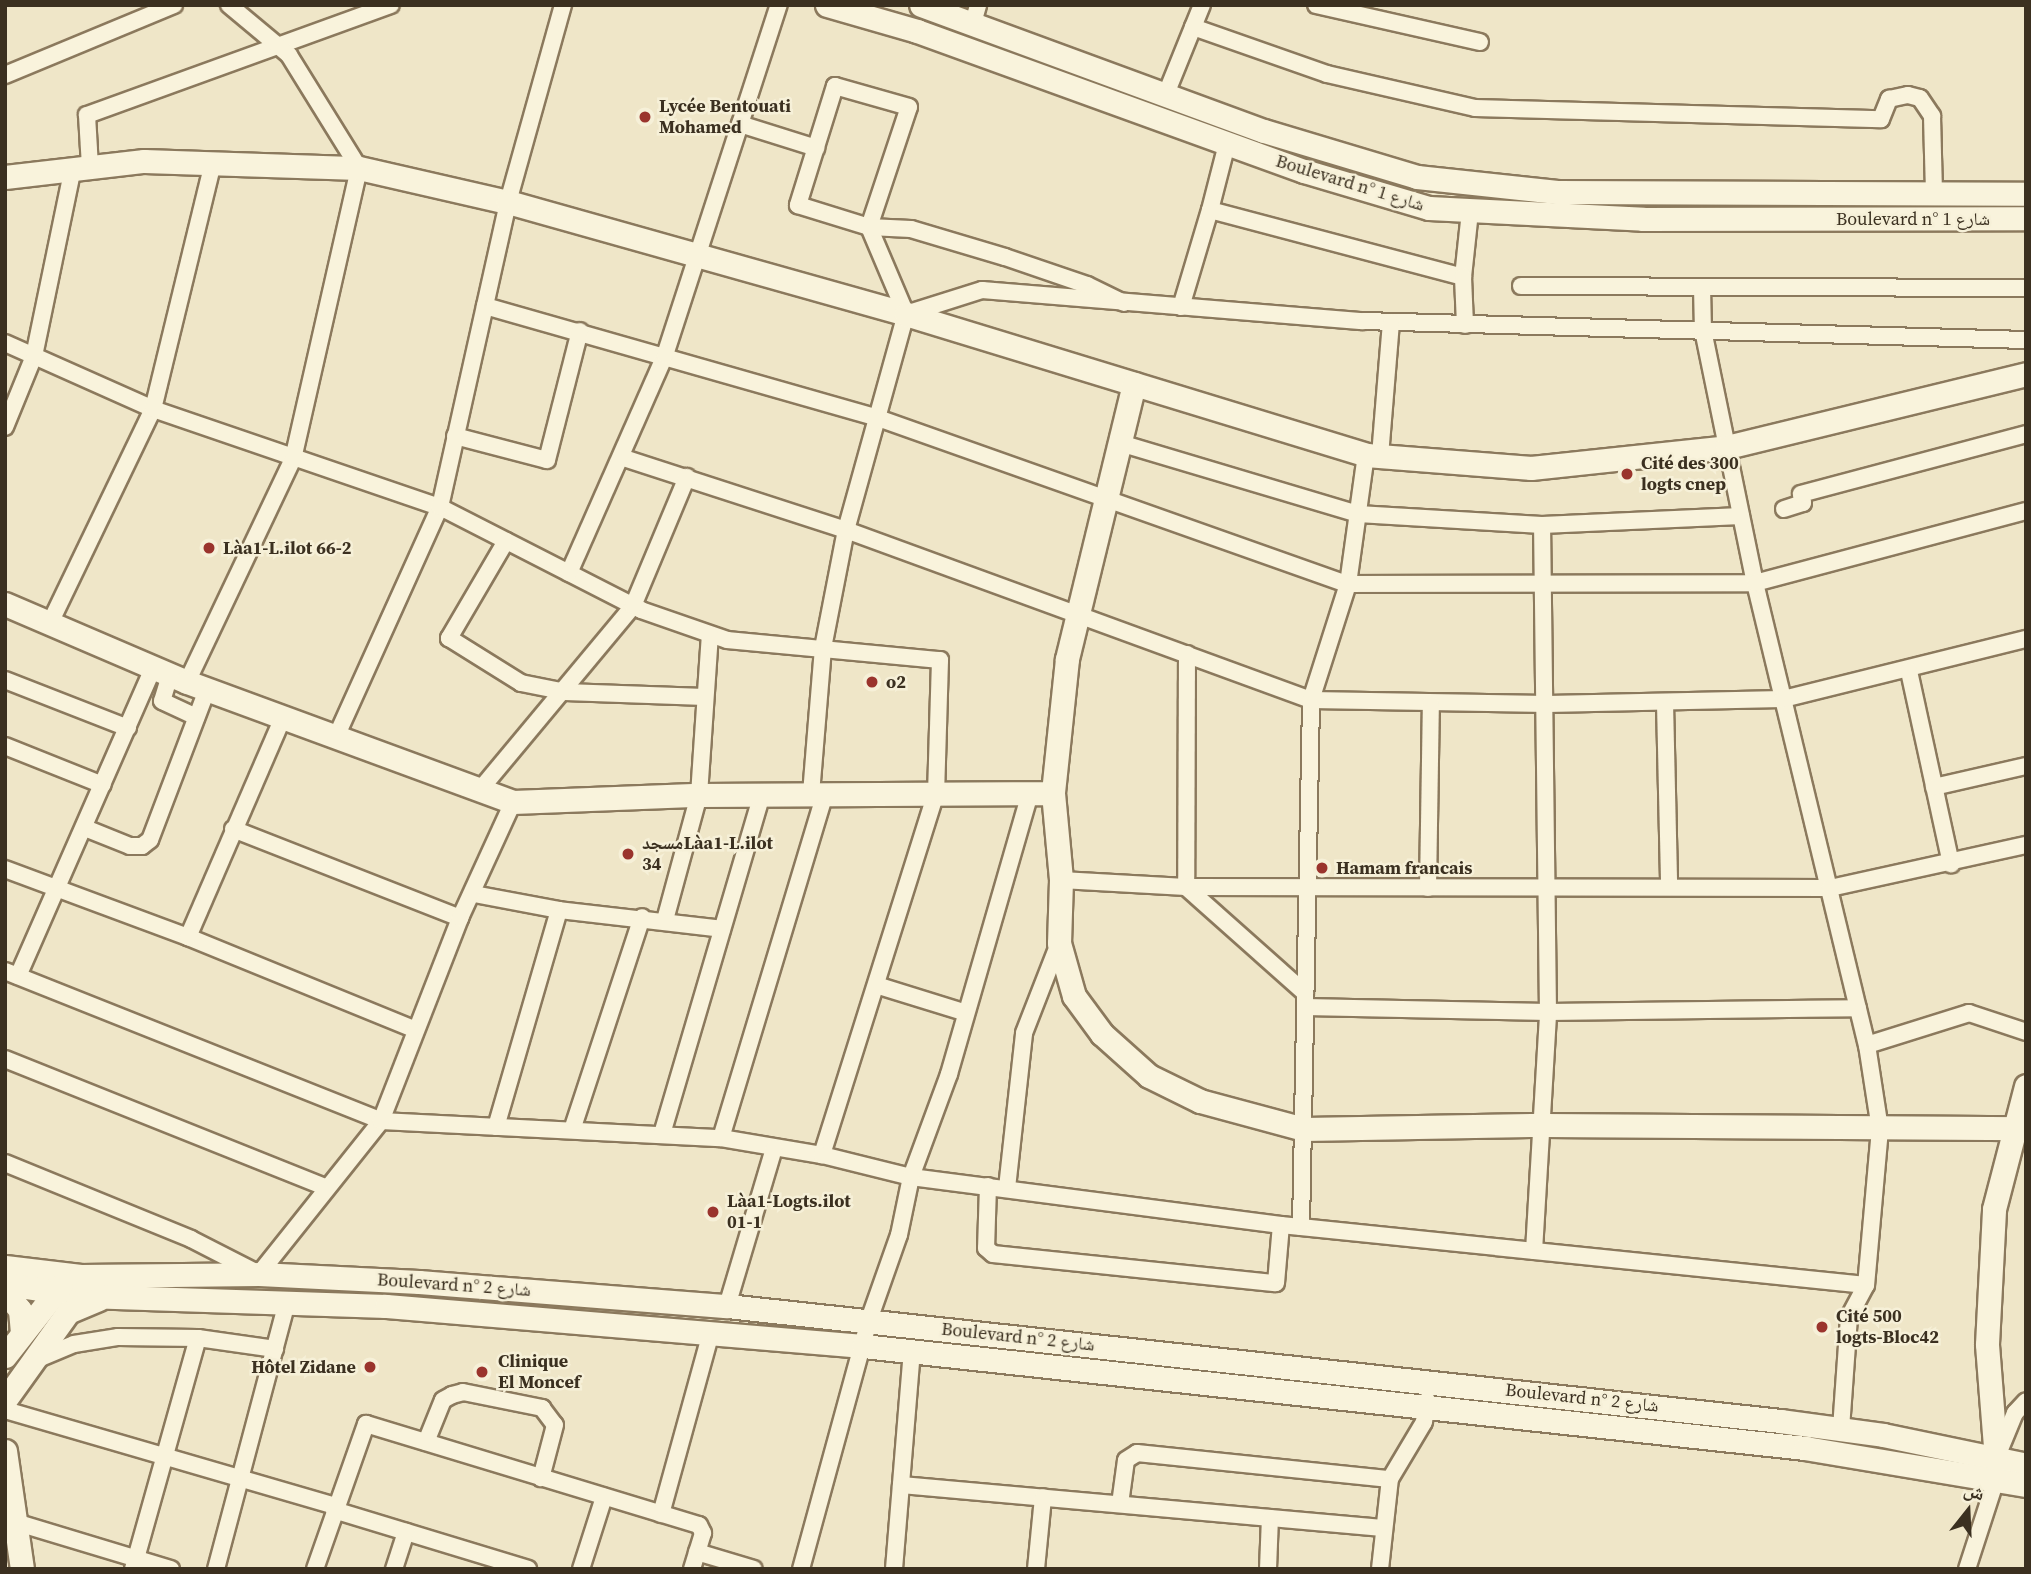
<!DOCTYPE html>
<html>
<head>
<meta charset="utf-8">
<style>
  body { margin:0 }
  #map { position:relative; width:2031px; height:1574px; overflow:hidden; background:#efe6c8; font-family:"Source Serif 4","Noto Naskh Arabic",serif }
  div>[style] { position:absolute }
  [style*='--x'] { left:calc(var(--x)*1px); top:calc(var(--y)*1px); width:calc(var(--w)*1px); rotate:calc(var(--a)*1deg) }
  .roads { filter:drop-shadow(2px 0 #8b795d) drop-shadow(-2px 0 #8b795d) drop-shadow(0 2px #8b795d) drop-shadow(0 -2px #8b795d) }
  .street>* { height:16px; margin:-8px; padding:0 8px; transform-origin:8px; border-radius:8px; background:#f9f3dc }
  .secondary>* { height:23px; margin:-11.5px; padding:0 11.5px; transform-origin:11.5px; border-radius:11.5px; background:#f9f3dc }
  .dots>* { width:19px; height:19px; translate:-50% -50%; box-sizing:border-box; border:4px solid #f6f0d8; border-radius:50% }
  span { translate:-50% -50%; white-space:nowrap; text-align:center; line-height:1.15; -webkit-text-stroke:5px #f6f0d8; paint-order:stroke }
  .poi-label { font-size:18px; color:#3b3020; font-weight:700 }
  .left { translate:0 -50%; text-align:left }
  .right { translate:-100% -50%; text-align:right }
  .street-label { font-size:18px; color:#3b3020 }
  .frame { position:absolute; inset:0; border:7px solid #3b3020; pointer-events:none }
  .north { position:absolute; left:1933px; top:1476px; width:70px; height:70px; -webkit-text-stroke:5px #f6f0d8; paint-order:stroke; rotate:18deg; font-size:19px; font-weight:700; line-height:28px; text-align:center; color:#3b3020 }
  .north::after { content:''; display:block; margin:auto; width:24px; height:32px; background:#3b3020; clip-path:polygon(50% 0,100% 100%,50% 72%,0 100%) }
</style>
</head>
<body>
<div id="map">
  <div class="roads">
    <div class="street">
      <div style="--x:1316;--y:5;--w:168;--a:12.7"></div>
      <div style="--x:973;--y:23;--w:19;--a:-74"></div>
      <div style="--x:1193;--y:27;--w:142;--a:19.3"></div>
      <div style="--x:1327;--y:74;--w:152;--a:12.9"></div>
      <div style="--x:1475;--y:108;--w:406;--a:1.6"></div>
      <div style="--x:1881;--y:119;--w:22;--a:-68"></div>
      <div style="--x:1889;--y:99;--w:19;--a:-12"></div>
      <div style="--x:1908;--y:95;--w:12;--a:14"></div>
      <div style="--x:1920;--y:98;--w:22;--a:56"></div>
      <div style="--x:1932;--y:116;--w:77;--a:88.5"></div>
      <div style="--x:5;--y:75;--w:183;--a:-22.5"></div>
      <div style="--x:1166;--y:94;--w:96;--a:-68"></div>
      <div style="--x:740;--y:124;--w:80;--a:17.5"></div>
      <div style="--x:90;--y:167;--w:52;--a:-93.3"></div>
      <div style="--x:87;--y:115;--w:323;--a:-19.9"></div>
      <div style="--x:1210;--y:210;--w:68;--a:-75.6"></div>
      <div style="--x:1463;--y:277;--w:66;--a:-83.9"></div>
      <div style="--x:1521;--y:286;--w:505;--a:0.23"></div>
      <div style="--x:1702;--y:287;--w:43;--a:88.7"></div>
      <div style="--x:1703;--y:330;--w:258;--a:78.4"></div>
      <div style="--x:1755;--y:583;--w:475;--a:76.4"></div>
      <div style="--x:1867;--y:1045;--w:85;--a:81.2"></div>
      <div style="--x:1880;--y:1129;--w:157;--a:95.1"></div>
      <div style="--x:1866;--y:1285;--w:36;--a:118"></div>
      <div style="--x:1849;--y:1317;--w:111;--a:94.1"></div>
      <div style="--x:485;--y:306;--w:409;--a:15.9"></div>
      <div style="--x:878;--y:418;--w:498;--a:19.5"></div>
      <div style="--x:1348;--y:584;--w:407;--a:-0.1"></div>
      <div style="--x:1755;--y:583;--w:280;--a:-14.9"></div>
      <div style="--x:1181;--y:307;--w:101;--a:-73.4"></div>
      <div style="--x:1210;--y:210;--w:262;--a:14.8"></div>
      <div style="--x:1463;--y:277;--w:48;--a:87.6"></div>
      <div style="--x:906;--y:314;--w:80;--a:-17.5"></div>
      <div style="--x:982;--y:290;--w:382;--a:4.7"></div>
      <div style="--x:1363;--y:321;--w:663;--a:1.64"></div>
      <div style="--x:5;--y:343;--w:162;--a:24"></div>
      <div style="--x:153;--y:409;--w:303;--a:18.9"></div>
      <div style="--x:440;--y:507;--w:226;--a:27.1"></div>
      <div style="--x:641;--y:610;--w:91;--a:19.2"></div>
      <div style="--x:727;--y:640;--w:214;--a:5.4"></div>
      <div style="--x:940;--y:660;--w:133;--a:91.7"></div>
      <div style="--x:936;--y:793;--w:380;--a:107.5"></div>
      <div style="--x:5;--y:427;--w:77;--a:-67.8"></div>
      <div style="--x:34;--y:356;--w:192;--a:-78.3"></div>
      <div style="--x:455;--y:436;--w:95;--a:14.6"></div>
      <div style="--x:547;--y:460;--w:133;--a:-75.7"></div>
      <div style="--x:1120;--y:443;--w:248;--a:16.6"></div>
      <div style="--x:1358;--y:514;--w:184;--a:3.4"></div>
      <div style="--x:1542;--y:525;--w:199;--a:-2.6"></div>
      <div style="--x:1380;--y:456;--w:134;--a:-85.3"></div>
      <div style="--x:621;--y:457;--w:237;--a:18"></div>
      <div style="--x:846;--y:530;--w:495;--a:20.1"></div>
      <div style="--x:1311;--y:700;--w:236;--a:1"></div>
      <div style="--x:1547;--y:704;--w:236;--a:-1.2"></div>
      <div style="--x:1783;--y:699;--w:250;--a:-13.9"></div>
      <div style="--x:1784;--y:509;--w:20;--a:-18"></div>
      <div style="--x:1803;--y:503;--w:9;--a:-103"></div>
      <div style="--x:1801;--y:494;--w:233;--a:-14.9"></div>
      <div style="--x:506;--y:541;--w:113;--a:120.4"></div>
      <div style="--x:449;--y:638;--w:85;--a:32"></div>
      <div style="--x:521;--y:683;--w:46;--a:11.3"></div>
      <div style="--x:566;--y:692;--w:138;--a:2.1"></div>
      <div style="--x:569;--y:573;--w:238;--a:-66.2"></div>
      <div style="--x:665;--y:355;--w:368;--a:-72"></div>
      <div style="--x:50;--y:623;--w:237;--a:-64.3"></div>
      <div style="--x:153;--y:409;--w:254;--a:-76.3"></div>
      <div style="--x:1187;--y:654;--w:233;--a:90.2"></div>
      <div style="--x:1186;--y:887;--w:159;--a:41.7"></div>
      <div style="--x:1909;--y:671;--w:198;--a:77.7"></div>
      <div style="--x:170;--y:675;--w:27;--a:107"></div>
      <div style="--x:162;--y:701;--w:38;--a:25"></div>
      <div style="--x:5;--y:680;--w:132;--a:21.3"></div>
      <div style="--x:187;--y:682;--w:247;--a:-64.6"></div>
      <div style="--x:293;--y:459;--w:298;--a:-77.2"></div>
      <div style="--x:359;--y:168;--w:133;--a:-121.8"></div>
      <div style="--x:289;--y:55;--w:78;--a:-140.2"></div>
      <div style="--x:1665;--y:703;--w:183;--a:88.7"></div>
      <div style="--x:336;--y:737;--w:252;--a:-65.7"></div>
      <div style="--x:440;--y:507;--w:312;--a:-77.4"></div>
      <div style="--x:508;--y:202;--w:205;--a:-74.4"></div>
      <div style="--x:5;--y:746;--w:105;--a:21.7"></div>
      <div style="--x:1934;--y:787;--w:94;--a:-12.9"></div>
      <div style="--x:479;--y:791;--w:241;--a:-50.2"></div>
      <div style="--x:633;--y:606;--w:140;--a:-67.3"></div>
      <div style="--x:811;--y:794;--w:146;--a:-85.3"></div>
      <div style="--x:823;--y:648;--w:120;--a:-79"></div>
      <div style="--x:846;--y:530;--w:224;--a:-74.5"></div>
      <div style="--x:906;--y:314;--w:95;--a:-113"></div>
      <div style="--x:869;--y:227;--w:126;--a:-71.6"></div>
      <div style="--x:909;--y:107;--w:77;--a:-164.2"></div>
      <div style="--x:835;--y:86;--w:125;--a:107.3"></div>
      <div style="--x:798;--y:205;--w:74;--a:17.2"></div>
      <div style="--x:869;--y:227;--w:42;--a:2.7"></div>
      <div style="--x:911;--y:229;--w:98;--a:16.6"></div>
      <div style="--x:1005;--y:257;--w:87;--a:18.9"></div>
      <div style="--x:1087;--y:285;--w:41;--a:25.9"></div>
      <div style="--x:85;--y:828;--w:48;--a:21.8"></div>
      <div style="--x:130;--y:846;--w:12;--a:0"></div>
      <div style="--x:142;--y:846;--w:10;--a:-37"></div>
      <div style="--x:150;--y:840;--w:160;--a:-69.2"></div>
      <div style="--x:233;--y:829;--w:244;--a:21.4"></div>
      <div style="--x:5;--y:869;--w:195;--a:20.4"></div>
      <div style="--x:188;--y:937;--w:246;--a:22.2"></div>
      <div style="--x:1061;--y:880;--w:125;--a:3.2"></div>
      <div style="--x:1186;--y:887;--w:644;--a:0.09"></div>
      <div style="--x:1830;--y:888;--w:201;--a:-12.4"></div>
      <div style="--x:1428;--y:888;--w:184;--a:-89.1"></div>
      <div style="--x:474;--y:894;--w:86;--a:10.7"></div>
      <div style="--x:559;--y:910;--w:164;--a:6.6"></div>
      <div style="--x:665;--y:920;--w:130;--a:-74.8"></div>
      <div style="--x:699;--y:795;--w:161;--a:-86.1"></div>
      <div style="--x:188;--y:937;--w:240;--a:-66.6"></div>
      <div style="--x:5;--y:971;--w:405;--a:21.7"></div>
      <div style="--x:381;--y:1121;--w:340;--a:2.9"></div>
      <div style="--x:721;--y:1138;--w:102;--a:9.6"></div>
      <div style="--x:822;--y:1155;--w:92;--a:13.9"></div>
      <div style="--x:911;--y:1177;--w:373;--a:7.4"></div>
      <div style="--x:1281;--y:1225;--w:588;--a:5.86"></div>
      <div style="--x:18;--y:976;--w:336;--a:-66.3"></div>
      <div style="--x:876;--y:985;--w:91;--a:17.2"></div>
      <div style="--x:1305;--y:1007;--w:243;--a:1.2"></div>
      <div style="--x:1548;--y:1012;--w:310;--a:-0.7"></div>
      <div style="--x:1867;--y:1045;--w:107;--a:-17.4"></div>
      <div style="--x:1969;--y:1013;--w:60;--a:18.4"></div>
      <div style="--x:5;--y:1059;--w:345;--a:21.8"></div>
      <div style="--x:496;--y:1127;--w:226;--a:-73.8"></div>
      <div style="--x:572;--y:1130;--w:224;--a:-71.8"></div>
      <div style="--x:662;--y:1134;--w:354;--a:-73.6"></div>
      <div style="--x:721;--y:1138;--w:359;--a:-73.2"></div>
      <div style="--x:5;--y:1163;--w:201;--a:22.2"></div>
      <div style="--x:191;--y:1239;--w:76;--a:27.2"></div>
      <div style="--x:259;--y:1274;--w:196;--a:-51.4"></div>
      <div style="--x:381;--y:1121;--w:218;--a:-68.7"></div>
      <div style="--x:460;--y:918;--w:128;--a:-65.4"></div>
      <div style="--x:988;--y:1186;--w:62;--a:91.8"></div>
      <div style="--x:986;--y:1248;--w:9;--a:41"></div>
      <div style="--x:993;--y:1254;--w:284;--a:5.9"></div>
      <div style="--x:1276;--y:1283;--w:58;--a:-85.1"></div>
      <div style="--x:1007;--y:1188;--w:156;--a:-83.7"></div>
      <div style="--x:1024;--y:1033;--w:97;--a:-68.7"></div>
      <div style="--x:1301;--y:1227;--w:527;--a:-88.91"></div>
      <div style="--x:1311;--y:700;--w:122;--a:-72.3"></div>
      <div style="--x:1348;--y:584;--w:130;--a:-82.1"></div>
      <div style="--x:1534;--y:1251;--w:239;--a:-86.6"></div>
      <div style="--x:1548;--y:1012;--w:487;--a:-90.7"></div>
      <div style="--x:727;--y:1306;--w:165;--a:-73.4"></div>
      <div style="--x:33;--y:1361;--w:44;--a:-22.5"></div>
      <div style="--x:74;--y:1344;--w:45;--a:-9"></div>
      <div style="--x:118;--y:1337;--w:80;--a:0.7"></div>
      <div style="--x:198;--y:1338;--w:78;--a:8.1"></div>
      <div style="--x:5;--y:1410;--w:344;--a:16.2"></div>
      <div style="--x:426;--y:1442;--w:45;--a:-68"></div>
      <div style="--x:443;--y:1400;--w:10;--a:-29"></div>
      <div style="--x:452;--y:1395;--w:11;--a:-15"></div>
      <div style="--x:463;--y:1392;--w:81;--a:11.4"></div>
      <div style="--x:542;--y:1408;--w:21;--a:53"></div>
      <div style="--x:555;--y:1425;--w:55;--a:104.8"></div>
      <div style="--x:901;--y:1485;--w:484;--a:5.1"></div>
      <div style="--x:1120;--y:1504;--w:44;--a:-82.2"></div>
      <div style="--x:1126;--y:1460;--w:13;--a:-32"></div>
      <div style="--x:1137;--y:1453;--w:254;--a:5.9"></div>
      <div style="--x:334;--y:1510;--w:203;--a:16.9"></div>
      <div style="--x:661;--y:1514;--w:188;--a:-74.6"></div>
      <div style="--x:15;--y:1522;--w:163;--a:16.8"></div>
      <div style="--x:697;--y:1552;--w:59;--a:16.6"></div>
      <div style="--x:133;--y:1569;--w:240;--a:-74.3"></div>
      <div style="--x:216;--y:1569;--w:275;--a:-75.1"></div>
      <div style="--x:315;--y:1569;--w:154;--a:-70.6"></div>
      <div style="--x:366;--y:1424;--w:348;--a:16.9"></div>
      <div style="--x:699;--y:1525;--w:9;--a:63"></div>
      <div style="--x:703;--y:1533;--w:38;--a:107"></div>
      <div style="--x:394;--y:1569;--w:39;--a:-72"></div>
      <div style="--x:581;--y:1569;--w:76;--a:-72.3"></div>
      <div style="--x:801;--y:1569;--w:258;--a:-74.7"></div>
      <div style="--x:869;--y:1320;--w:90;--a:-70.6"></div>
      <div style="--x:899;--y:1235;--w:59;--a:-78.3"></div>
      <div style="--x:911;--y:1177;--w:110;--a:-69.7"></div>
      <div style="--x:949;--y:1074;--w:291;--a:-73.9"></div>
      <div style="--x:894;--y:1569;--w:218;--a:-85.3"></div>
      <div style="--x:1036;--y:1569;--w:72;--a:-84.4"></div>
      <div style="--x:1268;--y:1569;--w:51;--a:-87.8"></div>
      <div style="--x:1380;--y:1569;--w:91;--a:-83.7"></div>
      <div style="--x:1390;--y:1479;--w:66;--a:-59.2"></div>
      <div style="--x:1424;--y:1422;--w:22;--a:-82"></div>
      <div style="--x:1967;--y:1569;--w:94;--a:-72"></div>
      <div style="--x:1996;--y:1480;--w:21;--a:-90"></div>
      <div style="--x:1996;--y:1459;--w:50;--a:-67.6"></div>
      <div style="--x:2015;--y:1413;--w:16;--a:-47"></div>
    </div>
    <div class="secondary">
      <div style="--x:827;--y:5;--w:94;--a:16.1"></div>
      <div style="--x:917;--y:31;--w:412;--a:19.9"></div>
      <div style="--x:1304;--y:171;--w:130;--a:16.5"></div>
      <div style="--x:1429;--y:208;--w:214;--a:2.9"></div>
      <div style="--x:1643;--y:219;--w:383;--a:-0.1"></div>
      <div style="--x:921;--y:5;--w:365;--a:20.2"></div>
      <div style="--x:1264;--y:131;--w:160;--a:16.7"></div>
      <div style="--x:1417;--y:177;--w:141;--a:6.1"></div>
      <div style="--x:1557;--y:192;--w:469;--a:0.2"></div>
      <div style="--x:5;--y:177;--w:140;--a:-6.6"></div>
      <div style="--x:144;--y:161;--w:215;--a:1.9"></div>
      <div style="--x:359;--y:168;--w:153;--a:12.9"></div>
      <div style="--x:508;--y:202;--w:413;--a:15.7"></div>
      <div style="--x:906;--y:314;--w:481;--a:17"></div>
      <div style="--x:1366;--y:455;--w:166;--a:4.5"></div>
      <div style="--x:1531;--y:468;--w:197;--a:-6.1"></div>
      <div style="--x:1727;--y:447;--w:308;--a:-13.7"></div>
      <div style="--x:1134;--y:384;--w:283;--a:103.7"></div>
      <div style="--x:1067;--y:659;--w:135;--a:96"></div>
      <div style="--x:1053;--y:793;--w:87;--a:84.7"></div>
      <div style="--x:1061;--y:880;--w:63;--a:91.8"></div>
      <div style="--x:1059;--y:943;--w:55;--a:74.2"></div>
      <div style="--x:1074;--y:996;--w:47;--a:53.6"></div>
      <div style="--x:1102;--y:1034;--w:63;--a:41.8"></div>
      <div style="--x:1149;--y:1076;--w:57;--a:26.1"></div>
      <div style="--x:1200;--y:1101;--w:108;--a:15.1"></div>
      <div style="--x:1304;--y:1129;--w:241;--a:-1"></div>
      <div style="--x:1545;--y:1125;--w:481;--a:0.4"></div>
      <div style="--x:5;--y:604;--w:198;--a:23.2"></div>
      <div style="--x:187;--y:682;--w:347;--a:20.2"></div>
      <div style="--x:513;--y:802;--w:186;--a:-2.2"></div>
      <div style="--x:699;--y:795;--w:354;--a:-0.3"></div>
      <div style="--x:5;--y:1267;--w:76;--a:6.8"></div>
      <div style="--x:80;--y:1276;--w:179;--a:-0.6"></div>
      <div style="--x:259;--y:1274;--w:160;--a:2.9"></div>
      <div style="--x:419;--y:1282;--w:309;--a:4.5"></div>
      <div style="--x:727;--y:1306;--w:1059;--a:6.23"></div>
      <div style="--x:1780;--y:1421;--w:104;--a:7.7"></div>
      <div style="--x:1883;--y:1435;--w:146;--a:11.8"></div>
      <div style="--x:5;--y:1284;--w:81;--a:8.5"></div>
      <div style="--x:85;--y:1296;--w:301;--a:1.9"></div>
      <div style="--x:386;--y:1306;--w:479;--a:4.8"></div>
      <div style="--x:863;--y:1346;--w:948;--a:6.18"></div>
      <div style="--x:1805;--y:1448;--w:224;--a:9.5"></div>
      <div style="--x:5;--y:1292;--w:23;--a:50"></div>
      <div style="--x:20;--y:1310;--w:22;--a:85"></div>
      <div style="--x:5;--y:1356;--w:90;--a:-51.7"></div>
      <div style="--x:5;--y:1400;--w:108;--a:-54.4"></div>
      <div style="--x:68;--y:1312;--w:33;--a:-23"></div>
      <div style="--x:5;--y:1451;--w:119;--a:81.8"></div>
      <div style="--x:1996;--y:1459;--w:115;--a:-94.5"></div>
      <div style="--x:1987;--y:1344;--w:135;--a:-87"></div>
      <div style="--x:1994;--y:1209;--w:127;--a:-75.4"></div>
    </div>
  </div>
  <div class="dots">
    <div style="left:645px;top:117px;background:#9a342d"></div>
    <div style="left:1627px;top:474px;background:#9a342d"></div>
    <div style="left:209px;top:548px;background:#9a342d"></div>
    <div style="left:872px;top:682px;background:#9a342d"></div>
    <div style="left:628px;top:854px;background:#9a342d"></div>
    <div style="left:1322px;top:868px;background:#9a342d"></div>
    <div style="left:713px;top:1212px;background:#9a342d"></div>
    <div style="left:1822px;top:1327px;background:#9a342d"></div>
    <div style="left:370px;top:1367px;background:#9a342d"></div>
    <div style="left:482px;top:1372px;background:#9a342d"></div>
  </div>
  <div class="poi-label">
    <span class="left" style="left:659px;top:117px">Lycée Bentouati<br>Mohamed</span>
    <span class="left" style="left:1641px;top:474px">Cité des 300<br>logts cnep</span>
    <span class="left" style="left:223px;top:548px">Làa1-L.ilot 66-2</span>
    <span class="left" style="left:886px;top:682px">o2</span>
    <span class="left" style="left:642px;top:854px">مسجدLàa1-L.ilot<br>34</span>
    <span class="left" style="left:1336px;top:868px">Hamam francais</span>
    <span class="left" style="left:727px;top:1212px">Làa1-Logts.ilot<br>01-1</span>
    <span class="left" style="left:1836px;top:1327px">Cité 500<br>logts-Bloc42</span>
    <span class="left" style="left:498px;top:1372px">Clinique<br>El Moncef</span>
    <span class="right" style="left:356px;top:1367px">Hôtel Zidane</span>
  </div>
  <div class="street-label">
    <span style="left:1350px;top:183px;rotate:17deg">Boulevard n° شارع 1</span>
    <span style="left:1913px;top:219px">Boulevard n° شارع 1</span>
    <span style="left:454px;top:1285px;rotate:4deg">Boulevard n° شارع 2</span>
    <span style="left:1018px;top:1337px;rotate:6deg">Boulevard n° شارع 2</span>
    <span style="left:1582px;top:1398px;rotate:6deg">Boulevard n° شارع 2</span>
  </div>
  <div class="frame"></div>
  <div class="north">ش</div>
</div>
</body>
</html>
